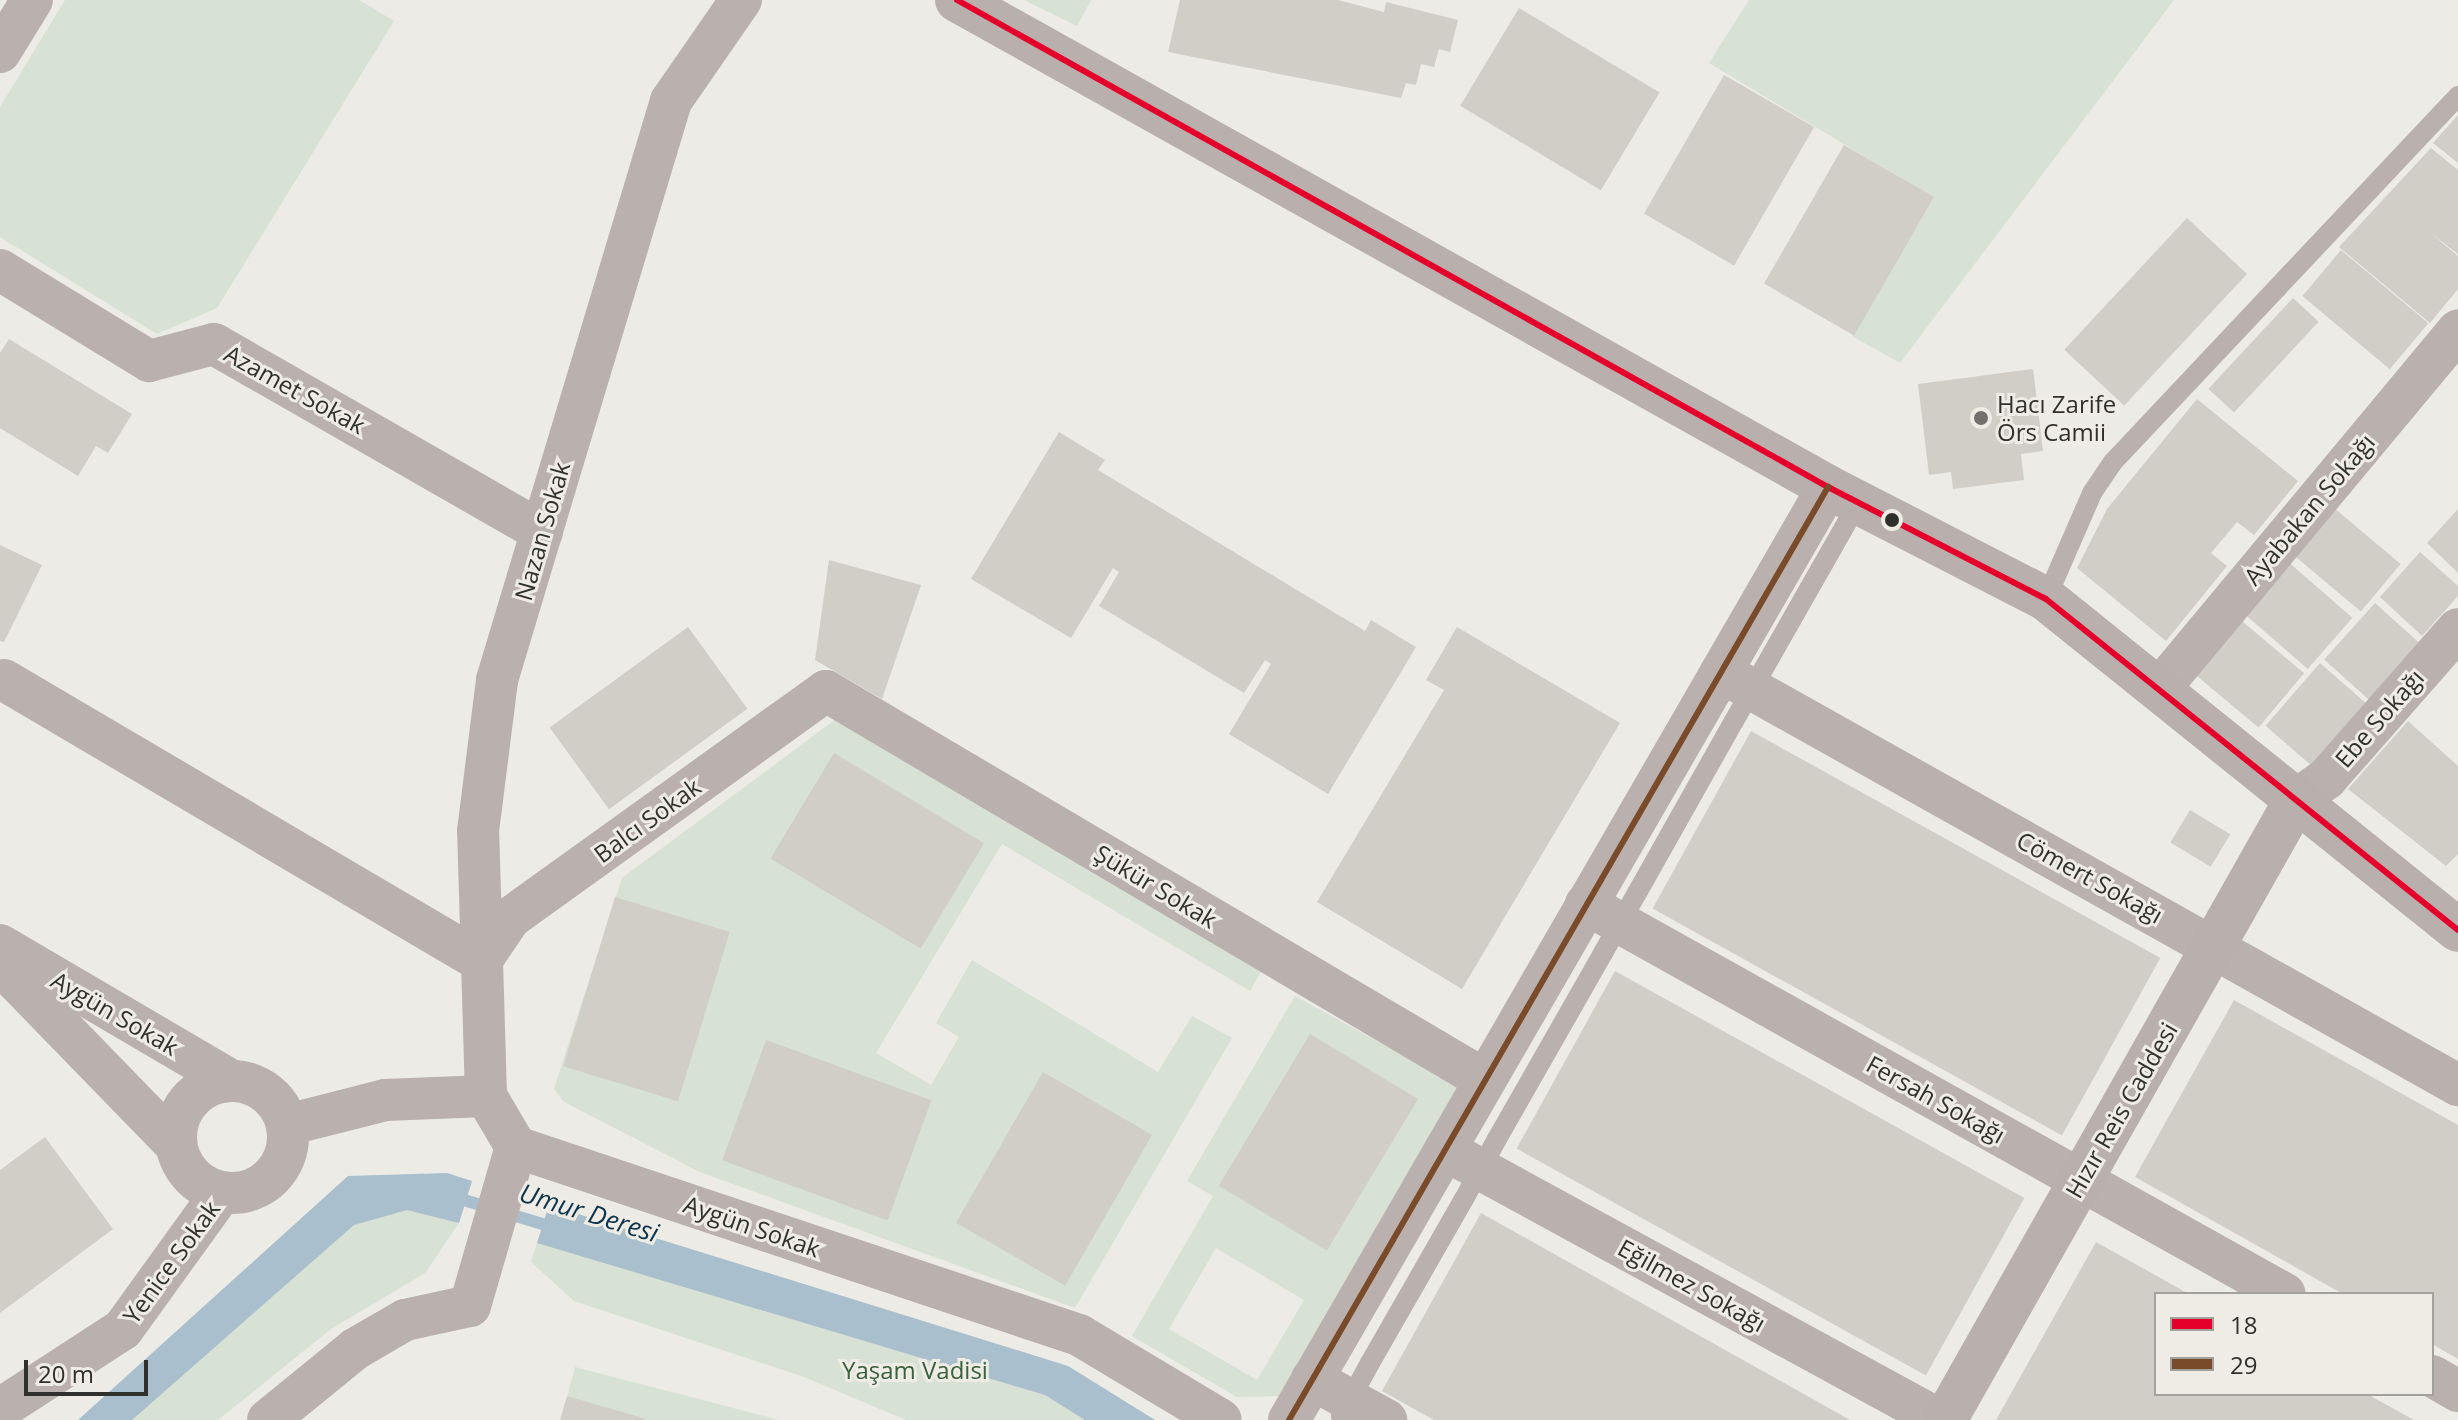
<!DOCTYPE html>
<html>
<head>
<meta charset="utf-8">
<style>
  body { margin:0 }
  #map { position:relative; width:2458px; height:1420px; overflow:hidden; background:#ecebe6; font-family:"Open Sans",sans-serif }
  div>[style] { position:absolute }
  [style*='--x'] { left:calc(var(--x)*1px); top:calc(var(--y)*1px); width:calc(var(--w)*1px); rotate:calc(var(--a)*1deg) }
  .green>* { inset:0; background:#d7e1d4 }
  .water>* { inset:0; background:#aabfcd }
  .stream>* { height:12px; margin:-6px; padding:0 6px; transform-origin:6px; border-radius:6px; background:#aabfcd }
  .building>* { inset:0; background:#d0cec6; transform-origin:0 0 }
  .lane>* { height:20px; margin:-10px; padding:0 10px; transform-origin:10px; border-radius:10px; background:#bab0ae }
  .street>* { height:42px; margin:-21px; padding:0 21px; transform-origin:21px; border-radius:21px; background:#bab0ae }
  .street>.ring { margin:-21px; padding:0; box-sizing:content-box; background:none; border:42px solid #bab0ae; border-radius:50% }
  .secondary>* { height:44px; margin:-22px; padding:0 22px; transform-origin:22px; border-radius:22px; background:#b9afac }
  .lane-bridge>* { height:20px; margin:-10px; padding:0 10px; transform-origin:10px; border-radius:10px; background:#bab0ae }
  .bus-1>* { height:6px; margin:-3px; padding:0 3px; transform-origin:3px; border-radius:3px; background:#e4002b }
  .bus-2>* { height:6px; margin:-3px; padding:0 3px; transform-origin:3px; border-radius:3px; background:#7a4b2a }
  .dots>* { width:22px; height:22px; translate:-50% -50%; box-sizing:border-box; border:4px solid #eeece4; border-radius:50% }
  span { translate:-50% -50%; white-space:nowrap; text-align:center; line-height:1.15; -webkit-text-stroke:6px #eeece4; paint-order:stroke }
  .street-label { font-size:24px; color:#30302d }
  .poi-label { font-size:24px; color:#30302d }
  .left { translate:0 -50%; text-align:left }
  .park-label { font-size:24px; color:#39613b }
  .water-label { font-size:26px; color:#0c354d; font-style:italic }
  .legend { position:absolute; left:2154px; top:1292px; width:280px; height:104px; box-sizing:border-box; background:#eeece4; border:2px solid #a2a19b; margin:0; padding:10px 14px; list-style:none; font-size:24px; color:#30302d }
  .legend li { display:flex; align-items:center; gap:16px; height:40px }
  .legend b { width:40px; border:2px solid #a2a19b }
  .scale { position:absolute; left:24px; top:1360px; width:124px; height:36px; box-sizing:border-box; border:4px solid #30302d; border-top:0; padding-left:10px; font-size:24px; line-height:28px; white-space:nowrap; color:#30302d; -webkit-text-stroke:6px #eeece4; paint-order:stroke }
</style>
</head>
<body>
<div id="map">
  <div class="green">
    <div style="clip-path:polygon(65px 0,359px 0,394px 21px,217px 308px,157px 334px,0 237px,0 107px)"></div>
    <div style="clip-path:polygon(1024px 0,1091px 0,1077px 26px)"></div>
    <div style="clip-path:polygon(1749px 0,2174px 0,1900px 363px,1852px 336px,1934px 198px,1709px 63px)"></div>
    <div style="clip-path:polygon(836px 719px,1262px 970px,1250px 991px,1002px 844px,876px 1053px,931px 1085px,959px 1037px,936px 1023px,972px 960px,1158px 1072px,1192px 1016px,1232px 1038px,1075px 1308px,700px 1172px,564px 1102px,554px 1089px,622px 878px)"></div>
    <div style="clip-path:polygon(evenodd,1295px 996px,1460px 1087px,1281px 1396px,1237px 1397px,1132px 1336px,1213px 1196px,1187px 1181px,1295px 996px,1216px 1248px,1304px 1300px,1257px 1380px,1169px 1329px,1216px 1248px)"></div>
    <div style="clip-path:polygon(348px 1176px,472px 1181px,459px 1223px,425px 1273px,331px 1329px,218px 1420px,79px 1420px)"></div>
    <div style="clip-path:polygon(549px 1205px,1068px 1366px,1155px 1420px,906px 1420px,804px 1377px,574px 1301px,531px 1262px)"></div>
    <div style="clip-path:polygon(575px 1367px,779px 1420px,561px 1420px)"></div>
  </div>
  <div class="water">
    <div style="clip-path:polygon(447px 1173px,472px 1181px,459px 1223px,407px 1210px,354px 1225px,132px 1420px,78px 1420px,348px 1176px)"></div>
    <div style="clip-path:polygon(549px 1205px,1068px 1366px,1155px 1420px,1085px 1420px,1045px 1395px,537px 1243px)"></div>
  </div>
  <div class="stream">
    <div style="--x:451;--y:1196;--w:109;--a:17.1"></div>
  </div>
  <div class="building">
    <div style="clip-path:polygon(1180px 0,1338px 0,1384px 12px,1386px 2px,1458px 20px,1450px 52px,1439px 49px,1434px 67px,1421px 64px,1416px 85px,1406px 83px,1401px 98px,1168px 52px)"></div>
    <div style="left:1519px;top:8px;width:164px;height:114px;rotate:31deg"></div>
    <div style="left:1724px;top:75px;width:104px;height:160px;rotate:30deg"></div>
    <div style="clip-path:polygon(2458px 115px,2458px 163px,2433px 143px)"></div>
    <div style="left:1844px;top:145px;width:104px;height:160px;rotate:30deg"></div>
    <div style="clip-path:polygon(2431px 148px,2458px 170px,2458px 254px,2428px 231px,2458px 256px,2458px 289px,2430px 323px,2339px 247px)"></div>
    <div style="left:2187px;top:218px;width:82px;height:180px;rotate:43deg"></div>
    <div style="left:2341px;top:250px;width:114px;height:60px;rotate:40deg"></div>
    <div style="left:2293px;top:298px;width:35px;height:124px;rotate:43deg"></div>
    <div style="clip-path:polygon(9px 339px,132px 414px,108px 453px,96px 446px,78px 476px,0 428px,0 353px)"></div>
    <div style="clip-path:polygon(2033px 369px,2043px 451px,2021px 454px,2024px 480px,1953px 489px,1951px 472px,1929px 475px,1918px 384px)"></div>
    <div style="clip-path:polygon(2197px 399px,2298px 481px,2254px 535px,2237px 522px,2211px 553px,2227px 566px,2166px 641px,2077px 568px,2107px 509px)"></div>
    <div style="clip-path:polygon(1059px 432px,1105px 460px,1098px 470px,1365px 631px,1371px 620px,1416px 647px,1328px 794px,1229px 734px,1271px 664px,1265px 660px,1244px 693px,1099px 606px,1119px 572px,1113px 568px,1071px 638px,971px 579px)"></div>
    <div style="left:2334px;top:508px;width:87px;height:62px;rotate:40deg"></div>
    <div style="clip-path:polygon(2458px 509px,2458px 573px,2427px 543px)"></div>
    <div style="clip-path:polygon(0 545px,42px 565px,4px 642px,0 641px)"></div>
    <div style="clip-path:polygon(2420px 552px,2458px 586px,2458px 596px,2422px 636px,2380px 597px)"></div>
    <div style="clip-path:polygon(829px 560px,921px 585px,882px 699px,815px 660px)"></div>
    <div style="left:2286px;top:560px;width:88px;height:68px;rotate:41deg"></div>
    <div style="left:2375px;top:603px;width:64px;height:76px;rotate:42deg"></div>
    <div style="left:2236px;top:616px;width:89px;height:71px;rotate:40deg"></div>
    <div style="left:688px;top:627px;width:101px;height:171px;rotate:54deg"></div>
    <div style="clip-path:polygon(1457px 627px,1620px 723px,1462px 989px,1317px 902px,1444px 690px,1426px 680px)"></div>
    <div style="left:2320px;top:663px;width:65px;height:83px;rotate:41deg"></div>
    <div style="clip-path:polygon(2408px 721px,2458px 766px,2458px 854px,2446px 866px,2348px 789px)"></div>
    <div style="left:1751px;top:731px;width:468px;height:203px;rotate:29deg"></div>
    <div style="left:834px;top:753px;width:175px;height:123px;rotate:31deg"></div>
    <div style="left:2190px;top:810px;width:47px;height:38px;rotate:31deg"></div>
    <div style="left:615px;top:897px;width:120px;height:177px;rotate:17deg"></div>
    <div style="left:1615px;top:971px;width:468px;height:203px;rotate:29deg"></div>
    <div style="clip-path:polygon(2234px 1000px,2458px 1125px,2458px 1359px,2432px 1344px,2432px 1294px,2343px 1294px,2135px 1177px)"></div>
    <div style="left:1310px;top:1034px;width:126px;height:177px;rotate:31deg"></div>
    <div style="left:766px;top:1040px;width:176px;height:128px;rotate:20deg"></div>
    <div style="left:1043px;top:1072px;width:126px;height:174px;rotate:30deg"></div>
    <div style="clip-path:polygon(45px 1137px,113px 1229px,0 1313px,0 1170px)"></div>
    <div style="clip-path:polygon(1481px 1213px,1850px 1420px,1434px 1420px,1382px 1391px)"></div>
    <div style="clip-path:polygon(2096px 1242px,2189px 1294px,2156px 1294px,2156px 1394px,2367px 1394px,2414px 1420px,1996px 1420px)"></div>
    <div style="clip-path:polygon(567px 1396px,646px 1419px,646px 1420px,560px 1420px)"></div>
  </div>
  <div class="lane">
    <div style="--x:1821;--y:568;--w:75;--a:-60.4"></div>
    <div style="--x:2046;--y:599;--w:116;--a:-66.5"></div>
    <div style="--x:2092;--y:493;--w:37;--a:-56"></div>
    <div style="--x:2113;--y:462;--w:503;--a:-46.69"></div>
    <div style="--x:1637;--y:893;--w:197;--a:-60.6"></div>
    <div style="--x:1497;--y:1139;--w:214;--a:-60.3"></div>
    <div style="--x:1370;--y:1363;--w:189;--a:-60.2"></div>
  </div>
  <div class="street">
    <div style="--x:0;--y:52;--w:61;--a:-58.4"></div>
    <div style="--x:0;--y:270;--w:175;--a:31.4"></div>
    <div style="--x:149;--y:361;--w:67;--a:-14.7"></div>
    <div style="--x:214;--y:344;--w:378;--a:29.8"></div>
    <div style="--x:1721;--y:672;--w:845;--a:29.27"></div>
    <div style="--x:4;--y:680;--w:554;--a:30.5"></div>
    <div style="--x:481;--y:961;--w:52;--a:-56"></div>
    <div style="--x:510;--y:918;--w:389;--a:-35.7"></div>
    <div style="--x:826;--y:691;--w:765;--a:30.55"></div>
    <div style="--x:2161;--y:687;--w:464;--a:-50.2"></div>
    <div style="--x:2296;--y:800;--w:38;--a:-35"></div>
    <div style="--x:2327;--y:778;--w:198;--a:-48.7"></div>
    <div style="--x:1586;--y:904;--w:800;--a:29.16"></div>
    <div style="--x:0;--y:945;--w:267;--a:30.4"></div>
    <div style="--x:0;--y:964;--w:252;--a:45.8"></div>
    <div class="ring" style="left:176px;top:1081px;width:70px;height:70px"></div>
    <div style="--x:486;--y:1096;--w:265;--a:-91.7"></div>
    <div style="--x:478;--y:831;--w:152;--a:-82.8"></div>
    <div style="--x:497;--y:680;--w:605;--a:-73.27"></div>
    <div style="--x:671;--y:101;--w:123;--a:-55.3"></div>
    <div style="--x:287;--y:1125;--w:101;--a:-14.3"></div>
    <div style="--x:385;--y:1100;--w:101;--a:-2.3"></div>
    <div style="--x:486;--y:1096;--w:59;--a:59.5"></div>
    <div style="--x:516;--y:1147;--w:594;--a:18.47"></div>
    <div style="--x:1079;--y:1335;--w:165;--a:30.9"></div>
    <div style="--x:1445;--y:1150;--w:564;--a:28.61"></div>
    <div style="--x:2432;--y:1376;--w:30;--a:30"></div>
    <div style="--x:1312;--y:1379;--w:85;--a:29"></div>
    <div style="--x:0;--y:1409;--w:147;--a:-33"></div>
    <div style="--x:123;--y:1329;--w:168;--a:-54.2"></div>
    <div style="--x:268;--y:1420;--w:112;--a:-39.2"></div>
    <div style="--x:355;--y:1349;--w:58;--a:-30.1"></div>
    <div style="--x:405;--y:1320;--w:66;--a:-12.2"></div>
    <div style="--x:470;--y:1306;--w:166;--a:-73.9"></div>
    <div style="--x:1289;--y:1420;--w:1078;--a:-59.98"></div>
  </div>
  <div class="secondary">
    <div style="--x:957;--y:0;--w:998;--a:29.21"></div>
    <div style="--x:1828;--y:487;--w:245;--a:27.2"></div>
    <div style="--x:2046;--y:599;--w:528;--a:38.78"></div>
    <div style="--x:1945;--y:1420;--w:712;--a:-60.48"></div>
  </div>
  <div class="lane-bridge">
    <div style="--x:1734;--y:721;--w:176;--a:-60.4"></div>
    <div style="--x:1603;--y:953;--w:69;--a:-60.5"></div>
    <div style="--x:1464;--y:1199;--w:68;--a:-61.2"></div>
    <div style="--x:1341;--y:1416;--w:60;--a:-61.3"></div>
  </div>
  <div class="bus-1">
    <div style="--x:957;--y:0;--w:998;--a:29.21"></div>
    <div style="--x:1828;--y:487;--w:245;--a:27.2"></div>
    <div style="--x:2046;--y:599;--w:528;--a:38.78"></div>
  </div>
  <div class="bus-2">
    <div style="--x:1289;--y:1420;--w:1078;--a:-59.98"></div>
  </div>
  <div class="dots">
    <div style="left:1981px;top:418px;background:#72716e"></div>
    <div style="left:1892px;top:520px;background:#30302d"></div>
  </div>
  <div class="street-label">
    <span style="left:295px;top:389px;rotate:29deg">Azamet Sokak</span>
    <span style="left:2309px;top:509px;rotate:-50deg">Ayabakan Sokağı</span>
    <span style="left:542px;top:531px;rotate:-74deg">Nazan Sokak</span>
    <span style="left:2379px;top:718px;rotate:-49deg">Ebe Sokağı</span>
    <span style="left:647px;top:820px;rotate:-36deg">Balcı Sokak</span>
    <span style="left:2090px;top:877px;rotate:29deg">Cömert Sokağı</span>
    <span style="left:1156px;top:886px;rotate:31deg">Şükür Sokak</span>
    <span style="left:115px;top:1013px;rotate:30deg">Aygün Sokak</span>
    <span style="left:1936px;top:1099px;rotate:29deg">Fersah Sokağı</span>
    <span style="left:2121px;top:1110px;rotate:-60deg">Hızır Reis Caddesi</span>
    <span style="left:752px;top:1226px;rotate:19deg">Aygün Sokak</span>
    <span style="left:171px;top:1262px;rotate:-54deg">Yenice Sokak</span>
    <span style="left:1692px;top:1285px;rotate:29deg">Eğilmez Sokağı</span>
  </div>
  <div class="poi-label">
    <span class="left" style="left:1997px;top:418px">Hacı Zarife<br>Örs Camii</span>
  </div>
  <div class="park-label">
    <span style="left:915px;top:1370px">Yaşam Vadisi</span>
  </div>
  <div class="water-label">
    <span style="left:589px;top:1213px;rotate:17deg">Umur Deresi</span>
  </div>
  <ul class="legend">
  <li><b style="height:10px;background:#e4002b"></b>18</li>
  <li><b style="height:10px;background:#7a4b2a"></b>29</li>
  </ul>
  <div class="scale">20 m</div>
</div>
</body>
</html>
